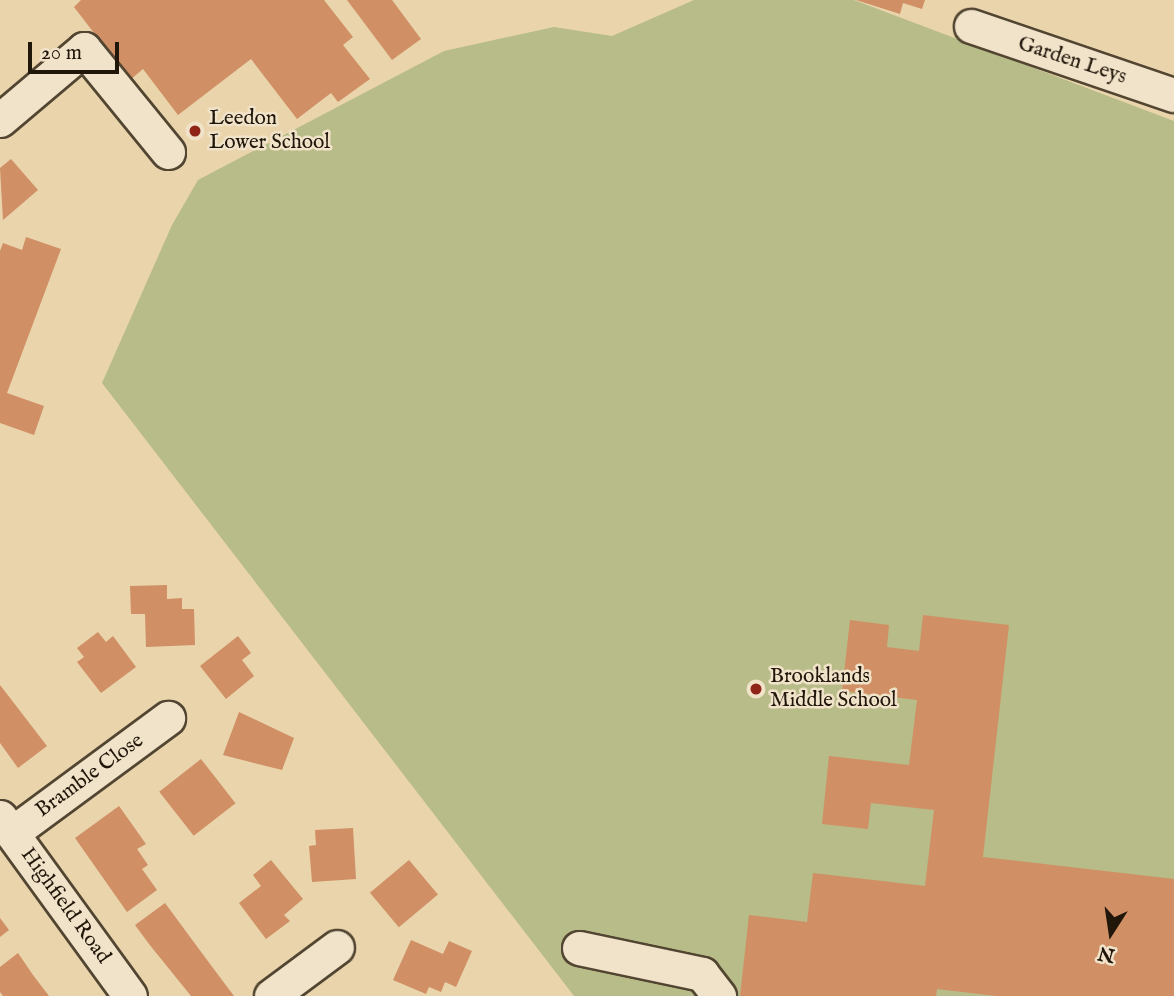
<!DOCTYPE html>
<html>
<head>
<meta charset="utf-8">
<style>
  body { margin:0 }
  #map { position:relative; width:1174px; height:996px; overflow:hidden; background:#e9d4ac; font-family:"IM FELL English",serif }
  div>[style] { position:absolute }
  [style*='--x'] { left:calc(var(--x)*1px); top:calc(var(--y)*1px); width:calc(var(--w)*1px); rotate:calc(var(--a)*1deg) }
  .green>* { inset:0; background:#b8bc88 }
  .building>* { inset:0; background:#d08f64; transform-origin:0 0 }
  .roads { filter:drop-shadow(2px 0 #524632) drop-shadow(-2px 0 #524632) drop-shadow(0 2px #524632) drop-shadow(0 -2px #524632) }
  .minor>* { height:33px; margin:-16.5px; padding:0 16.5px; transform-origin:16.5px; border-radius:16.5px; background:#f1e3c9 }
  .dots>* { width:19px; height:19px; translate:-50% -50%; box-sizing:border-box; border:4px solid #f1e3c9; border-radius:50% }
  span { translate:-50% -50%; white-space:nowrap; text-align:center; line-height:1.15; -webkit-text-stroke:5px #f1e3c9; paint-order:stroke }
  .street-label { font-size:21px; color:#20160a }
  .poi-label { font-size:21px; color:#20160a }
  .left { translate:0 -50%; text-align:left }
  .north { position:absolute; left:1076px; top:898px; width:70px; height:70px; -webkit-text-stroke:5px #f1e3c9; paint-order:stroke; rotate:192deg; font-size:19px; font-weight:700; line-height:28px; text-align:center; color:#20160a }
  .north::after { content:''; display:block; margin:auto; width:24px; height:32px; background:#20160a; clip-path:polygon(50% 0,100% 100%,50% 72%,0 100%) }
  .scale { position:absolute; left:28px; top:42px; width:91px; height:32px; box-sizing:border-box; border:4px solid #20160a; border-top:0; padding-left:9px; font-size:21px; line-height:24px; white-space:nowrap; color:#20160a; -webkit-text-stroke:5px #f1e3c9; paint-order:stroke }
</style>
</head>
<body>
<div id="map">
  <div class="green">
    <div style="clip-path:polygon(694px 0,854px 0,1174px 121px,1174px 996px,574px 996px,102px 383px,172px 225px,198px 180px,444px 51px,554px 27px,612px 36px)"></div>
  </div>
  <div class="building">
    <div style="clip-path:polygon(81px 0,324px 0,353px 37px,343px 45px,370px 79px,338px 102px,331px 93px,297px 119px,251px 59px,178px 115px,143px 69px,130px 80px,74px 7px)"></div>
    <div style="clip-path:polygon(347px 0,392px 0,421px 39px,392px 60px)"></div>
    <div style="clip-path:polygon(856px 0,925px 0,922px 9px,903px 3px,900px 14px)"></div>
    <div style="clip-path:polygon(11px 159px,38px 190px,3px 220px,0 168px)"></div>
    <div style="clip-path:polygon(26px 237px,61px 249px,7px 393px,44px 406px,34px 435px,0 423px,0 251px,3px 243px,22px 250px)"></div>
    <div style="clip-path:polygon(167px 585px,167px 599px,182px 598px,182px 609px,194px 609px,195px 645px,146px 647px,145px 614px,131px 614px,130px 586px)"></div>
    <div style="clip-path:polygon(923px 615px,1009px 625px,983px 857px,1174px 879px,1174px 996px,996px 996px,937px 989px,936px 996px,740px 996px,749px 915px,807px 922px,813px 873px,925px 886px,934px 810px,871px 803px,868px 829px,822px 824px,829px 756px,909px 765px,917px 700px,842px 691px,850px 620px,889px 625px,887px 647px,919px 651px)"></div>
    <div style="clip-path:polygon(98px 632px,106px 642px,113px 636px,136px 667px,101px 693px,77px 662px,84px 657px,77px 648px)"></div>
    <div style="clip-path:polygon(238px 636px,251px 653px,242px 660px,254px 676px,226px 699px,200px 666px)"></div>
    <div style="clip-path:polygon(0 685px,47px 746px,18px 768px,0 743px)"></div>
    <div style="clip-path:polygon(239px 712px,294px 738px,282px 770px,223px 755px)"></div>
    <div style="left:201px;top:759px;width:56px;height:53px;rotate:52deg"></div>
    <div style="clip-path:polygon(119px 806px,146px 844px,137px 849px,148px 865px,142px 869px,157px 890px,127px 912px,75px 838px)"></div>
    <div style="clip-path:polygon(353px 828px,356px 879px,312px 882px,309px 846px,316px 845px,315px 830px)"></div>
    <div style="clip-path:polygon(271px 860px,303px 899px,284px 915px,290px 921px,266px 939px,239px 903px,261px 886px,253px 875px)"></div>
    <div style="left:409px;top:860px;width:45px;height:51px;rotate:50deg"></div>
    <div style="clip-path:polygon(165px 903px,210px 964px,234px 996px,191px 996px,149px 944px,135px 925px)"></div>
    <div style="clip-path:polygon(0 918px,9px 930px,0 937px)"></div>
    <div style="clip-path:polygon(411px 940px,443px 954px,449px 941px,472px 951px,456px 987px,445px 982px,441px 992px,429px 987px,426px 994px,393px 980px)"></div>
    <div style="clip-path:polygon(18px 953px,33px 975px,49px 996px,3px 996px,0 992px,0 967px)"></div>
  </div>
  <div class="roads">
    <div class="minor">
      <div style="--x:971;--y:26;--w:214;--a:18.8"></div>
      <div style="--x:0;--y:120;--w:110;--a:-40.2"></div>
      <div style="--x:84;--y:49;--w:133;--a:50.8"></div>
      <div style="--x:0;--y:817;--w:221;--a:54"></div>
      <div style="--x:12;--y:833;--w:194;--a:-36.4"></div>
      <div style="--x:579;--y:948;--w:126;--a:11.9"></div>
      <div style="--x:702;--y:974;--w:28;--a:52"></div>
      <div style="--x:271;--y:996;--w:82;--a:-36.6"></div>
    </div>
  </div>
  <div class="dots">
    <div style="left:195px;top:131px;background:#8f2418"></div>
    <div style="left:756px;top:689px;background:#8f2418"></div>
  </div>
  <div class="street-label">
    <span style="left:1072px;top:61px;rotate:18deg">Garden Leys</span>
    <span style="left:90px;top:776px;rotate:-36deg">Bramble Close</span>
    <span style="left:65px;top:906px;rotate:54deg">Highfield Road</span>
  </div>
  <div class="poi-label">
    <span class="left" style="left:209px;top:131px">Leedon<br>Lower School</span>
    <span class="left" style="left:770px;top:689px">Brooklands<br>Middle School</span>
  </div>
  <div class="north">N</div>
  <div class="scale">20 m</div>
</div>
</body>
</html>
